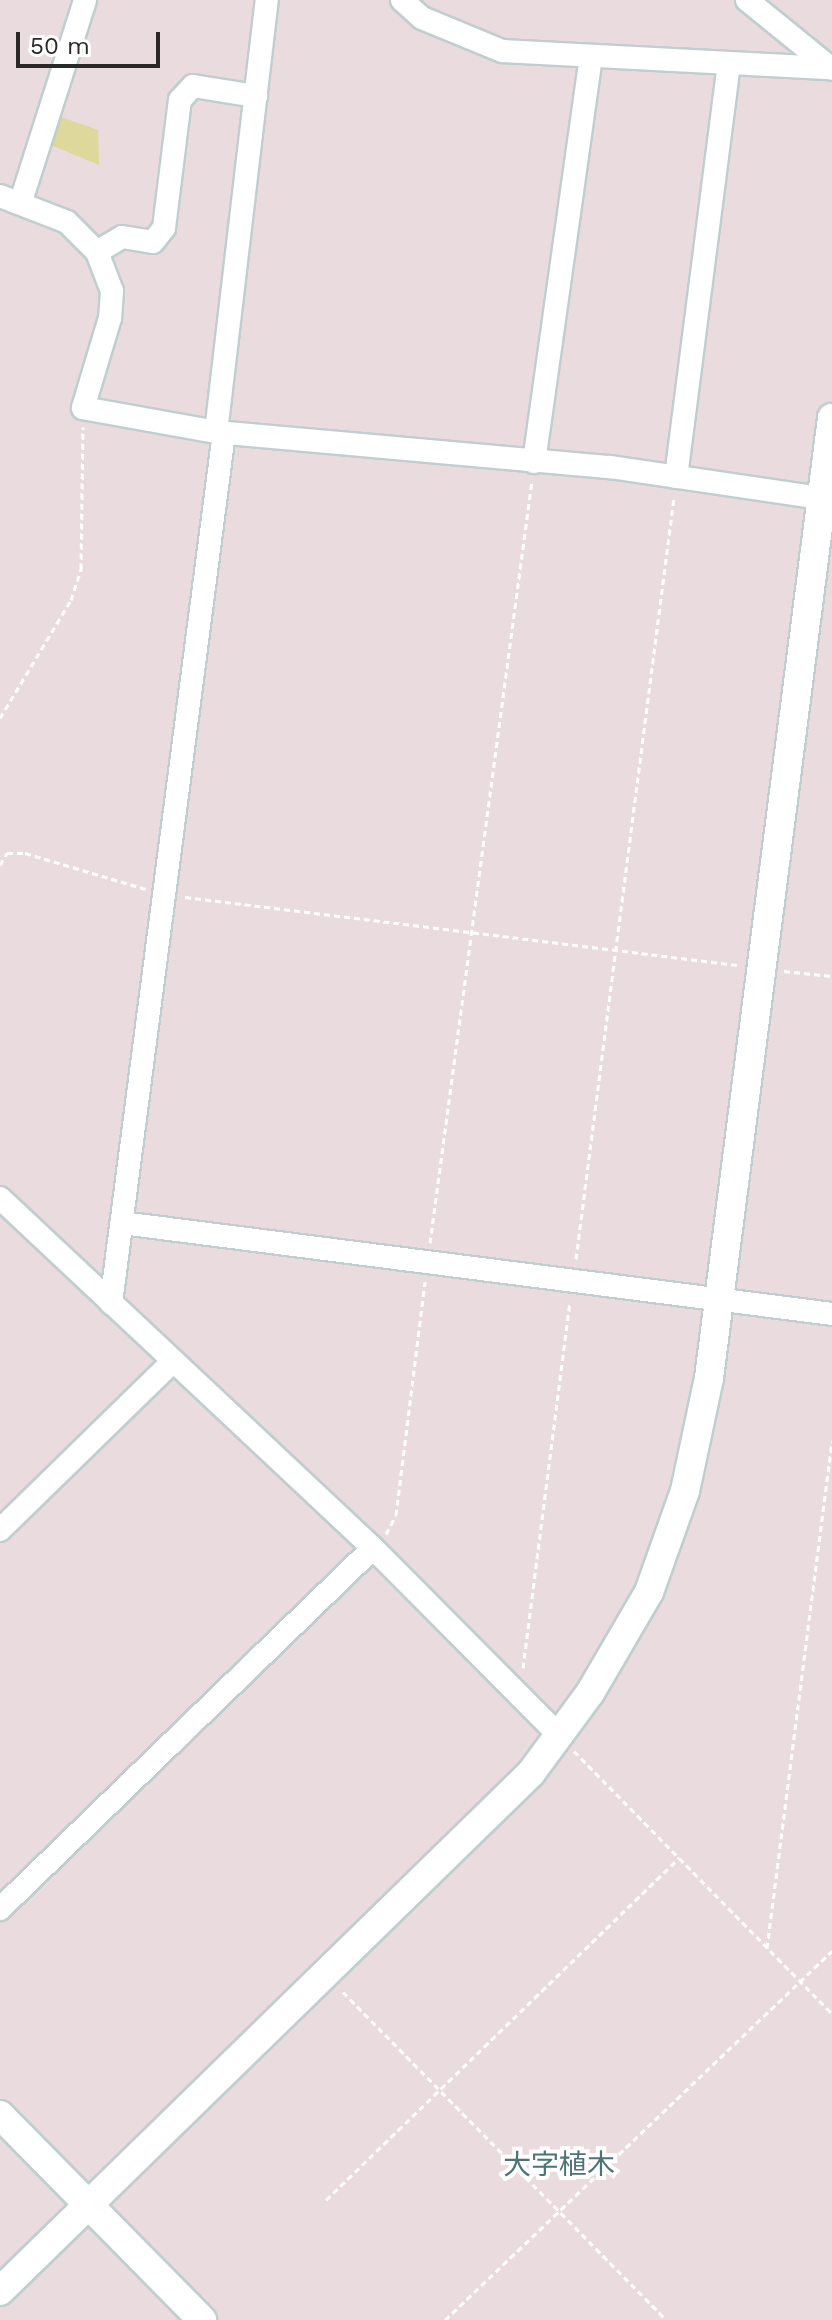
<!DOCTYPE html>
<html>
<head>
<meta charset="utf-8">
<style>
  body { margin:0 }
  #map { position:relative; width:832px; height:2320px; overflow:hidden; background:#eadbde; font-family:"Work Sans","Noto Sans JP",sans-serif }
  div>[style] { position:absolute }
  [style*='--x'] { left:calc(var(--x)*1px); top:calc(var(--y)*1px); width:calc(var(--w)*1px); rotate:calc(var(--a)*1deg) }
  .green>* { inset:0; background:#ded89a }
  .path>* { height:3px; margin-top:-1.5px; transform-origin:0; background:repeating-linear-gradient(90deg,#fff 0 6px,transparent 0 10px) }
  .roads { filter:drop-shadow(2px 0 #c0cecf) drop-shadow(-2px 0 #c0cecf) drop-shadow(0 2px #c0cecf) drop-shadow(0 -2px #c0cecf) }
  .minor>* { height:22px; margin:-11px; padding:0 11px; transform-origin:11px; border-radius:11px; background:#fff }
  .tertiary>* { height:28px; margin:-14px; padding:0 14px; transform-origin:14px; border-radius:14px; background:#fff }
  span { translate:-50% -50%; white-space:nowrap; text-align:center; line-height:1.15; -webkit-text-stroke:8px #fff; paint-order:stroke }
  .quarter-label { font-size:28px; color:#4c7477 }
  .scale { position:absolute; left:16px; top:32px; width:144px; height:36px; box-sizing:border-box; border:4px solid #292929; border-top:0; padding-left:10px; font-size:24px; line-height:28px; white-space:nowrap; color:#292929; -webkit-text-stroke:6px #fff; paint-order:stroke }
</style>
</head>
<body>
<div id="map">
  <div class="green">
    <div style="clip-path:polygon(55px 115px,98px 130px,99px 165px,46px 143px)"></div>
  </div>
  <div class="path">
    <div style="--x:0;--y:718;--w:138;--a:-59"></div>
    <div style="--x:71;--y:600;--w:33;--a:-72"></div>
    <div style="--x:81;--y:569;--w:142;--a:-89.2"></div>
    <div style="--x:0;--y:865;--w:14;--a:-60"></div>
    <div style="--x:7;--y:853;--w:18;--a:0"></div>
    <div style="--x:25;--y:853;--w:126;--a:16.6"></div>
    <div style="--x:185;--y:897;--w:556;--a:7.02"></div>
    <div style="--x:784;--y:971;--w:48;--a:5.9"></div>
    <div style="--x:430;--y:1243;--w:769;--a:-82.38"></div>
    <div style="--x:576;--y:1259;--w:768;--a:-82.67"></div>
    <div style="--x:386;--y:1534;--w:21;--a:-62"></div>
    <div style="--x:396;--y:1515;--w:235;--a:-82.9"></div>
    <div style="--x:523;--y:1668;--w:368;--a:-82.7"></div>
    <div style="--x:574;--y:1751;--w:368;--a:45.5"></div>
    <div style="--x:767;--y:1948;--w:511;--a:-82.69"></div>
    <div style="--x:343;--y:1992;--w:460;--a:45.4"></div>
    <div style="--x:326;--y:2200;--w:492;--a:-44.1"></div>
    <div style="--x:445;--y:2320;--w:535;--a:-43.64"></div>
  </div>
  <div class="roads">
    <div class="minor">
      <div style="--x:402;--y:0;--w:27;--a:42"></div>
      <div style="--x:422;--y:18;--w:87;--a:22.4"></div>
      <div style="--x:502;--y:51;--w:329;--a:3"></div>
      <div style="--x:747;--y:0;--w:109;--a:39.1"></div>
      <div style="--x:0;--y:196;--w:72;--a:21.2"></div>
      <div style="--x:67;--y:222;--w:42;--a:45"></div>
      <div style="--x:97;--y:252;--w:42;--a:69"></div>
      <div style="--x:112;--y:291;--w:27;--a:94"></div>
      <div style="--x:110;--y:318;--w:94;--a:106.7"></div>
      <div style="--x:83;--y:408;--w:135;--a:10.2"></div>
      <div style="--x:216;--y:432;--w:396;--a:5.1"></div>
      <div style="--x:610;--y:467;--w:213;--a:8.4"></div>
      <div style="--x:21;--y:201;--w:211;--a:-72.3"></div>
      <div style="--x:97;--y:252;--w:29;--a:-31"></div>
      <div style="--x:122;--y:237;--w:31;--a:9"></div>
      <div style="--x:153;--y:242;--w:18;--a:-52"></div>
      <div style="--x:164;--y:228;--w:129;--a:-82.9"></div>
      <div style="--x:180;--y:100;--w:19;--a:-47"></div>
      <div style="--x:193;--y:86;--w:64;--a:9"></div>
      <div style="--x:216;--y:432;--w:435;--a:-83.3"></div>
      <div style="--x:534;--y:462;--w:408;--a:-82"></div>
      <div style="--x:676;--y:477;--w:416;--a:-82.7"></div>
      <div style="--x:0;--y:1198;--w:511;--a:43.18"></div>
      <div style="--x:373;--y:1548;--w:265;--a:45.2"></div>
      <div style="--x:122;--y:1223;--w:716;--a:7.3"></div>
      <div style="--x:111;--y:1303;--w:877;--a:-82.6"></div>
      <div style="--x:0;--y:1530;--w:240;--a:-44.3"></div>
      <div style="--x:0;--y:1909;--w:519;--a:-44.06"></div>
    </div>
    <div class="tertiary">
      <div style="--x:0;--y:2115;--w:288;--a:45.4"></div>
      <div style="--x:0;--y:2291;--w:742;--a:-44.29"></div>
      <div style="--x:531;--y:1773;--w:99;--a:-53.6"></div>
      <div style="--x:590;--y:1693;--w:117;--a:-59.7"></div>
      <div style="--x:649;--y:1592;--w:107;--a:-70.4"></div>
      <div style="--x:685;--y:1491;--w:116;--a:-78"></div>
      <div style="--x:709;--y:1378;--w:968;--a:-82.7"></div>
    </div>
  </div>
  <div class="quarter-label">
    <span style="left:559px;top:2165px">大字植木</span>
  </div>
  <div class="scale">50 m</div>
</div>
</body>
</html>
